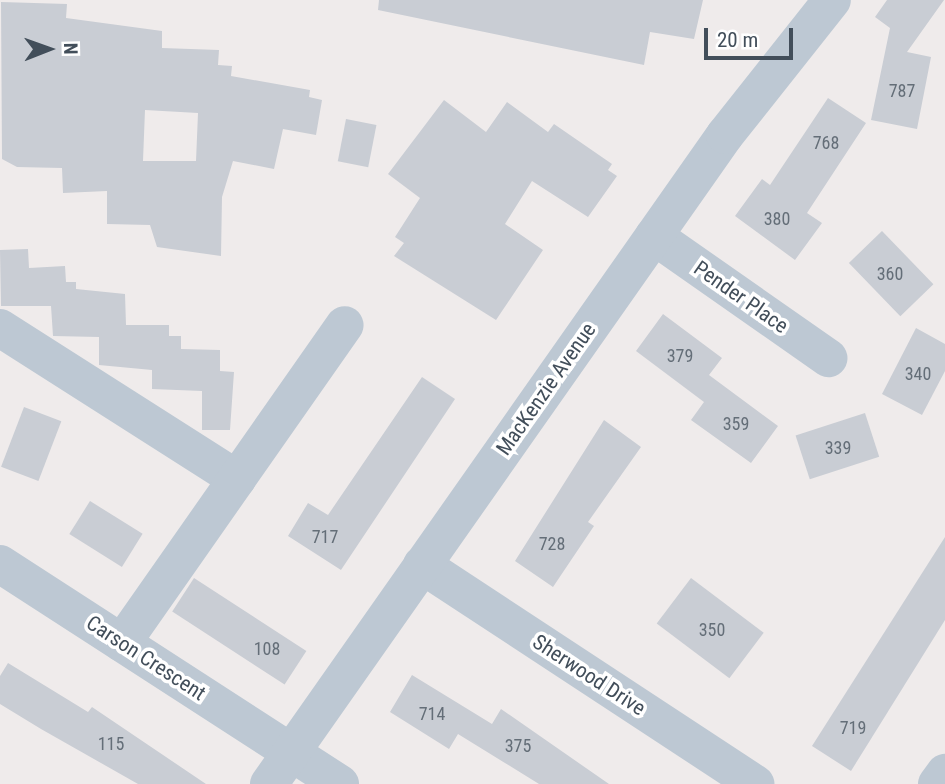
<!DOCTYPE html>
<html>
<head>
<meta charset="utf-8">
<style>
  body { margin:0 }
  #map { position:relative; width:945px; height:784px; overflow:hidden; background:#efebeb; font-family:"Roboto Condensed",sans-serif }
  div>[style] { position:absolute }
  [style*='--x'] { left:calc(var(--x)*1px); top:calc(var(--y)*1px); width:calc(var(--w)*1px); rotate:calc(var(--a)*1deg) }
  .building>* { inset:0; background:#c9cdd4; transform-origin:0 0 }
  .minor>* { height:38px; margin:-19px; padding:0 19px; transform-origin:19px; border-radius:19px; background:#bdc8d3 }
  span { translate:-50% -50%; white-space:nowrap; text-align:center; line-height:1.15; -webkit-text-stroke:7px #fff; paint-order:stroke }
  .number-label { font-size:18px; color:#646e78 }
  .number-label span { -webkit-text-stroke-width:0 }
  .street-label { font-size:21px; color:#424e5a }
  .north { position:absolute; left:14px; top:14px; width:70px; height:70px; -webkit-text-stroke:5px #fff; paint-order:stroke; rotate:89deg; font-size:19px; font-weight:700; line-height:28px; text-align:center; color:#424e5a }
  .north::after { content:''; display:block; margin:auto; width:24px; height:32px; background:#424e5a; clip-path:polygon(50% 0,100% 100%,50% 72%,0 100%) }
  .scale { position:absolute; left:704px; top:28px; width:89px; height:32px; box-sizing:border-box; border:4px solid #424e5a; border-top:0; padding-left:9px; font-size:21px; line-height:24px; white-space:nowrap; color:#424e5a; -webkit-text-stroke:5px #fff; paint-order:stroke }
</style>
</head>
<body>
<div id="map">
  <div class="building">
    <div style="clip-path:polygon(379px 0,703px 0,694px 39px,650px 32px,644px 65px,378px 10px)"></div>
    <div style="clip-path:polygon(887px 0,944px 0,907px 52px,931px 57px,917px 129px,871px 120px,890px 28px,875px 17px)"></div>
    <div style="clip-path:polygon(evenodd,1px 2px,67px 4px,66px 18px,162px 31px,162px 48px,219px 50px,218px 65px,232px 66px,231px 76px,310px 90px,309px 97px,322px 100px,316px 135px,283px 129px,274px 169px,233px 161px,222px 197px,221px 256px,157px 247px,150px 225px,107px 224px,107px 191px,63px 193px,62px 168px,17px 167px,2px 159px,1px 2px,145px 110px,198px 113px,196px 161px,143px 161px,145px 110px)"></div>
    <div style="clip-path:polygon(828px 98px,866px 123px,807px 213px,822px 223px,795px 260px,735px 216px,762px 179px,770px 185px)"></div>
    <div style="clip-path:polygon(444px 100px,486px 132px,507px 102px,548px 132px,554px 124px,612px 164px,608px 170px,617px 176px,588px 217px,532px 181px,505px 224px,543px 250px,496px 320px,394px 256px,404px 243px,395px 237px,420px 198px,388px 174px)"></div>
    <div style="left:346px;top:119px;width:31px;height:43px;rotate:11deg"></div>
    <div style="left:882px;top:231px;width:74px;height:46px;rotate:46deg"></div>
    <div style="clip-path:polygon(28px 249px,29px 268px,65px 266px,66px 282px,76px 282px,76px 289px,125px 294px,126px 325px,169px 325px,169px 336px,181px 336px,181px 349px,220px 350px,220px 371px,234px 372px,230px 430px,202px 430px,202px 391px,152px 389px,152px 370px,99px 365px,99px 337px,53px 336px,51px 306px,1px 306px,0 250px)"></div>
    <div style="clip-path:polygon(663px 314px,722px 358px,709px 375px,778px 426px,751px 463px,691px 420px,704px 402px,636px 351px)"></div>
    <div style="clip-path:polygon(916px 328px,945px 344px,945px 371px,922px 415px,882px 394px)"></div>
    <div style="clip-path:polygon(422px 377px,455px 399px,341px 570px,288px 536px,308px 503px,328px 515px)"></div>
    <div style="left:24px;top:407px;width:40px;height:64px;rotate:21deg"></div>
    <div style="left:865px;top:413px;width:46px;height:73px;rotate:72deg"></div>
    <div style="clip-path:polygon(604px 420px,641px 447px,588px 522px,594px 526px,553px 587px,515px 561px)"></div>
    <div style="left:90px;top:501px;width:62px;height:39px;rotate:32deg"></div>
    <div style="clip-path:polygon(945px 537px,945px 620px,851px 771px,812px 746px)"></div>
    <div style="left:194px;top:578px;width:134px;height:40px;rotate:33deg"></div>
    <div style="left:691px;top:578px;width:91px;height:57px;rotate:37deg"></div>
    <div style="clip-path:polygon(8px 663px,88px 712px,92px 707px,206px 784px,138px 784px,41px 729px,0 704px,0 676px)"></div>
    <div style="clip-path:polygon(412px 675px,492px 724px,501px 709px,609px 784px,539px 784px,458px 734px,449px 749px,390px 712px)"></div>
  </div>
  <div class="minor">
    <div style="--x:654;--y:236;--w:213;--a:35"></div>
    <div style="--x:0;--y:328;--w:281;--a:32.5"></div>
    <div style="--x:0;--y:564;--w:405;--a:32.9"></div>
    <div style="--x:422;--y:565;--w:399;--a:33.3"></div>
    <div style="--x:122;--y:643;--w:388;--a:-55"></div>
    <div style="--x:269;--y:784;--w:793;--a:-54.91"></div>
    <div style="--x:725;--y:135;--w:172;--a:-51.6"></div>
    <div style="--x:937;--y:784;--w:14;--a:-54"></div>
  </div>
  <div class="number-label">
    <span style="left:902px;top:91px">787</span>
    <span style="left:826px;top:143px">768</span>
    <span style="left:777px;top:219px">380</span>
    <span style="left:890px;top:274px">360</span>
    <span style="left:680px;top:356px">379</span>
    <span style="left:918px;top:374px">340</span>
    <span style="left:736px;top:424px">359</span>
    <span style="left:838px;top:448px">339</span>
    <span style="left:325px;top:537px">717</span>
    <span style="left:552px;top:544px">728</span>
    <span style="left:712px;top:630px">350</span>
    <span style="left:267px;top:649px">108</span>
    <span style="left:432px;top:714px">714</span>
    <span style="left:853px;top:728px">719</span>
    <span style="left:111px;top:744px">115</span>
    <span style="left:518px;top:746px">375</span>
  </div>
  <div class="street-label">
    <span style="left:741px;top:297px;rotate:35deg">Pender Place</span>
    <span style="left:546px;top:389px;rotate:-55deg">MacKenzie Avenue</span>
    <span style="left:146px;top:658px;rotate:33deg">Carson Crescent</span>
    <span style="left:589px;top:675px;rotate:33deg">Sherwood Drive</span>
  </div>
  <div class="north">N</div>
  <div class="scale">20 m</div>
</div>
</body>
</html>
